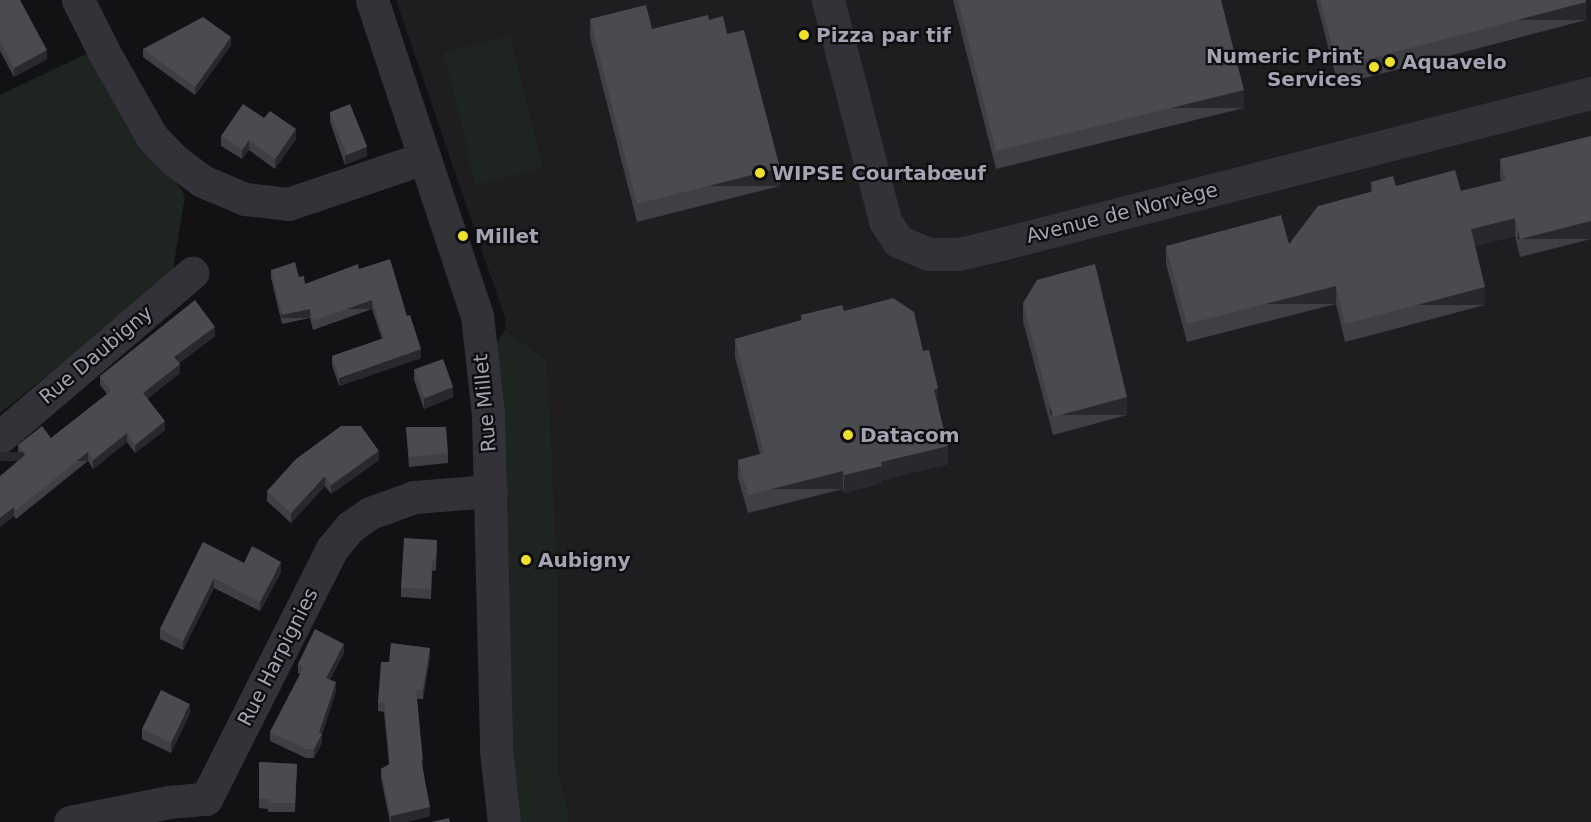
<!DOCTYPE html>
<html>
<head>
<meta charset="utf-8">
<style>
  body { margin:0 }
  #map { position:relative; width:1591px; height:822px; overflow:hidden; background:#121113; font-family:"DejaVu Sans",sans-serif }
  div>[style] { position:absolute }
  [style*='--x'] { left:calc(var(--x)*1px); top:calc(var(--y)*1px); width:calc(var(--w)*1px); rotate:calc(var(--a)*1deg) }
  .built>* { inset:0; background:#1e1d20 }
  .green>* { inset:0; background:#1e2520; transform-origin:0 0 }
  .minor>* { height:33px; margin:-16.5px; padding:0 16.5px; transform-origin:16.5px; border-radius:16.5px; background:#333238 }
  .wall>* { inset:0; background:#403f45 }
  .shaded-wall>* { inset:0; background:#29282c; transform-origin:0 0 }
  .building>* { inset:0; background:#4b4a51; transform-origin:0 0 }
  .dots>* { width:16px; height:16px; translate:-50% -50%; box-sizing:border-box; border:3px solid #0d0c0e; border-radius:50% }
  span { translate:-50% -50%; white-space:nowrap; text-align:center; line-height:1.15; -webkit-text-stroke:4.5px #0d0c0e; paint-order:stroke }
  .poi-label { font-size:20px; color:#a3a3b3; font-weight:700 }
  .left { translate:0 -50%; text-align:left }
  .right { translate:-100% -50%; text-align:right }
  .street-label { font-size:20px; color:#a3a3b3 }
</style>
</head>
<body>
<div id="map">
  <div class="built">
    <div style="clip-path:polygon(396px 0,1591px 0,1591px 822px,570px 822px,558px 769px,547px 360px,505px 330px,506px 321px)"></div>
  </div>
  <div class="green">
    <div style="left:510px;top:36px;width:136px;height:69px;rotate:76deg"></div>
    <div style="clip-path:polygon(92px 51px,185px 196px,172px 276px,0 413px,0 95px)"></div>
    <div style="clip-path:polygon(505px 330px,547px 360px,558px 592px,558px 769px,570px 822px,513px 822px,492px 349px)"></div>
  </div>
  <div class="minor">
    <div style="--x:78;--y:0;--w:60;--a:63.4"></div>
    <div style="--x:105;--y:54;--w:95;--a:60.5"></div>
    <div style="--x:152;--y:137;--w:30;--a:46"></div>
    <div style="--x:173;--y:159;--w:36;--a:37"></div>
    <div style="--x:202;--y:181;--w:47;--a:22.7"></div>
    <div style="--x:245;--y:199;--w:43;--a:6.6"></div>
    <div style="--x:288;--y:204;--w:144;--a:-18.7"></div>
    <div style="--x:372;--y:0;--w:332;--a:71.6"></div>
    <div style="--x:477;--y:315;--w:101;--a:83.7"></div>
    <div style="--x:488;--y:415;--w:336;--a:88.6"></div>
    <div style="--x:496;--y:751;--w:71;--a:83.6"></div>
    <div style="--x:828;--y:0;--w:228;--a:75.5"></div>
    <div style="--x:885;--y:221;--w:24;--a:57"></div>
    <div style="--x:898;--y:241;--w:34;--a:23"></div>
    <div style="--x:929;--y:254;--w:30;--a:0"></div>
    <div style="--x:959;--y:254;--w:43;--a:-13.4"></div>
    <div style="--x:1001;--y:244;--w:609;--a:-14.36"></div>
    <div style="--x:0;--y:437;--w:253;--a:-40.5"></div>
    <div style="--x:206;--y:799;--w:280;--a:-63.3"></div>
    <div style="--x:332;--y:549;--w:28;--a:-51"></div>
    <div style="--x:350;--y:527;--w:24;--a:-35"></div>
    <div style="--x:370;--y:513;--w:47;--a:-20"></div>
    <div style="--x:414;--y:497;--w:77;--a:-4.5"></div>
    <div style="--x:70;--y:822;--w:101;--a:-11.4"></div>
    <div style="--x:169;--y:802;--w:37;--a:-5"></div>
  </div>
  <div class="wall">
    <div style="clip-path:polygon(0 0,47px 59px,14px 77px,0 51px)"></div>
    <div style="clip-path:polygon(953px 0,1221px 0,1244px 108px,996px 169px)"></div>
    <div style="clip-path:polygon(1316px 0,1586px 0,1586px 20px,1338px 85px)"></div>
    <div style="clip-path:polygon(590px 19px,652px 29px,709px 20px,727px 34px,780px 186px,637px 222px,590px 37px)"></div>
    <div style="clip-path:polygon(231px 45px,195px 95px,143px 57px,143px 49px)"></div>
    <div style="clip-path:polygon(330px 112px,367px 156px,345px 165px,330px 122px)"></div>
    <div style="clip-path:polygon(221px 136px,296px 139px,275px 169px,249px 150px,242px 159px,221px 146px)"></div>
    <div style="clip-path:polygon(1591px 136px,1591px 239px,1520px 257px,1515px 236px,1475px 246px,1485px 305px,1345px 342px,1336px 304px,1187px 342px,1166px 264px,1166px 246px,1289px 244px,1371px 192px,1371px 182px,1396px 186px,1461px 191px,1501px 181px,1500px 177px,1500px 159px)"></div>
    <div style="clip-path:polygon(359px 269px,407px 316px,421px 358px,339px 386px,332px 365px,332px 356px,382px 339px,372px 309px,313px 330px,310px 318px,282px 324px,271px 278px,271px 270px,299px 277px,305px 284px)"></div>
    <div style="clip-path:polygon(1023px 303px,1127px 415px,1053px 435px,1023px 321px)"></div>
    <div style="clip-path:polygon(844px 311px,923px 351px,938px 406px,948px 464px,882px 480px,882px 483px,844px 493px,843px 489px,748px 513px,738px 478px,738px 460px,760px 454px,735px 357px,735px 339px,801px 320px,801px 315px)"></div>
    <div style="clip-path:polygon(215px 336px,179px 363px,180px 373px,147px 399px,165px 430px,135px 453px,127px 442px,93px 469px,88px 461px,16px 519px,14px 516px,0 527px,21px 458px,18px 454px,18px 445px,51px 438px,107px 394px,100px 385px,100px 376px)"></div>
    <div style="clip-path:polygon(414px 370px,453px 397px,424px 409px,414px 380px)"></div>
    <div style="clip-path:polygon(406px 427px,448px 453px,448px 463px,409px 467px)"></div>
    <div style="clip-path:polygon(379px 460px,331px 494px,325px 486px,291px 523px,267px 501px,267px 491px)"></div>
    <div style="clip-path:polygon(437px 540px,436px 570px,432px 571px,431px 599px,401px 597px,401px 588px)"></div>
    <div style="clip-path:polygon(203px 542px,244px 563px,281px 572px,260px 611px,214px 588px,183px 650px,160px 639px,160px 629px)"></div>
    <div style="clip-path:polygon(344px 653px,330px 679px,336px 691px,322px 734px,322px 743px,314px 758px,306px 758px,270px 741px,270px 732px,300px 674px,298px 673px,298px 664px)"></div>
    <div style="clip-path:polygon(430px 657px,423px 699px,417px 699px,423px 769px,430px 816px,406px 822px,390px 822px,381px 778px,381px 769px,389px 764px,384px 712px,378px 711px,378px 702px,389px 662px)"></div>
    <div style="clip-path:polygon(190px 713px,171px 753px,142px 739px,142px 729px)"></div>
    <div style="clip-path:polygon(259px 762px,297px 764px,295px 812px,268px 812px,268px 809px,259px 808px)"></div>
  </div>
  <div class="shaded-wall">
    <div style="left:1586px;top:2px;width:18px;height:256px;rotate:90deg"></div>
    <div style="clip-path:polygon(231px 37px,231px 45px,195px 95px,195px 87px)"></div>
    <div style="clip-path:polygon(47px 50px,47px 59px,14px 77px,14px 68px)"></div>
    <div style="left:1244px;top:90px;width:18px;height:255px;rotate:90deg"></div>
    <div style="clip-path:polygon(296px 129px,296px 139px,275px 169px,275px 159px)"></div>
    <div style="clip-path:polygon(249px 140px,249px 150px,242px 159px,242px 150px)"></div>
    <div style="clip-path:polygon(367px 147px,367px 156px,345px 165px,345px 155px)"></div>
    <div style="left:780px;top:168px;width:18px;height:147px;rotate:90deg"></div>
    <div style="clip-path:polygon(1515px 218px,1515px 236px,1471px 247px,1471px 229px)"></div>
    <div style="left:1591px;top:221px;width:18px;height:73px;rotate:90deg"></div>
    <div style="left:1336px;top:286px;width:18px;height:154px;rotate:90deg"></div>
    <div style="left:1485px;top:287px;width:18px;height:145px;rotate:90deg"></div>
    <div style="left:372px;top:300px;width:9px;height:63px;rotate:90deg"></div>
    <div style="left:310px;top:309px;width:9px;height:29px;rotate:90deg"></div>
    <div style="clip-path:polygon(215px 327px,215px 336px,174px 366px,174px 357px)"></div>
    <div style="clip-path:polygon(421px 349px,421px 358px,339px 386px,339px 378px)"></div>
    <div style="clip-path:polygon(180px 364px,180px 373px,143px 402px,143px 393px)"></div>
    <div style="clip-path:polygon(453px 387px,453px 397px,424px 409px,424px 399px)"></div>
    <div style="clip-path:polygon(938px 388px,938px 406px,934px 390px)"></div>
    <div style="left:1127px;top:397px;width:18px;height:77px;rotate:90deg"></div>
    <div style="clip-path:polygon(165px 421px,165px 430px,135px 453px,135px 445px)"></div>
    <div style="clip-path:polygon(127px 433px,127px 442px,93px 469px,93px 460px)"></div>
    <div style="clip-path:polygon(948px 446px,948px 464px,882px 480px,882px 483px,844px 493px,844px 475px,881px 462px)"></div>
    <div style="clip-path:polygon(379px 451px,379px 460px,331px 494px,331px 485px)"></div>
    <div style="left:88px;top:452px;width:9px;height:92px;rotate:90deg"></div>
    <div style="left:843px;top:471px;width:18px;height:98px;rotate:90deg"></div>
    <div style="clip-path:polygon(325px 476px,325px 486px,291px 523px,291px 513px)"></div>
    <div style="clip-path:polygon(14px 507px,14px 516px,0 527px,0 518px)"></div>
    <div style="clip-path:polygon(281px 562px,281px 572px,260px 611px,260px 602px)"></div>
    <div style="clip-path:polygon(214px 578px,214px 588px,183px 650px,183px 641px)"></div>
    <div style="clip-path:polygon(344px 644px,344px 653px,326px 687px,326px 678px)"></div>
    <div style="clip-path:polygon(430px 648px,430px 657px,423px 699px,423px 690px)"></div>
    <div style="clip-path:polygon(336px 682px,336px 691px,320px 738px,322px 734px,322px 743px,314px 758px,314px 749px,319px 732px)"></div>
    <div style="clip-path:polygon(190px 704px,190px 713px,171px 753px,171px 743px)"></div>
    <div style="clip-path:polygon(430px 807px,430px 816px,406px 822px,391px 822px,391px 816px)"></div>
  </div>
  <div class="building">
    <div style="clip-path:polygon(0 0,20px 0,47px 50px,14px 68px,0 41px)"></div>
    <div style="clip-path:polygon(958px 0,1221px 0,1244px 90px,996px 151px)"></div>
    <div style="clip-path:polygon(1320px 0,1586px 0,1586px 2px,1338px 67px)"></div>
    <div style="clip-path:polygon(646px 5px,652px 29px,708px 15px,709px 20px,723px 16px,727px 34px,744px 30px,780px 168px,637px 204px,590px 19px)"></div>
    <div style="clip-path:polygon(203px 17px,231px 37px,195px 87px,143px 49px)"></div>
    <div style="clip-path:polygon(243px 104px,264px 118px,270px 111px,296px 129px,275px 159px,249px 140px,242px 150px,221px 136px)"></div>
    <div style="left:350px;top:104px;width:46px;height:22px;rotate:68deg"></div>
    <div style="clip-path:polygon(1591px 136px,1591px 221px,1520px 239px,1515px 218px,1471px 229px,1485px 287px,1345px 324px,1336px 286px,1187px 324px,1166px 246px,1281px 215px,1289px 244px,1318px 206px,1374px 191px,1371px 182px,1393px 176px,1396px 186px,1455px 170px,1461px 191px,1506px 180px,1500px 159px)"></div>
    <div style="clip-path:polygon(390px 259px,407px 316px,410px 315px,421px 349px,339px 378px,332px 356px,384px 338px,372px 300px,313px 321px,310px 309px,282px 315px,271px 270px,295px 262px,299px 277px,304px 276px,305px 284px,358px 264px,359px 269px)"></div>
    <div style="clip-path:polygon(1095px 264px,1127px 397px,1053px 417px,1023px 303px,1037px 280px)"></div>
    <div style="clip-path:polygon(893px 298px,914px 312px,923px 351px,929px 350px,938px 388px,934px 390px,948px 446px,881px 462px,882px 466px,844px 475px,843px 471px,748px 495px,738px 460px,764px 453px,735px 339px,802px 320px,801px 315px,842px 305px,844px 311px)"></div>
    <div style="clip-path:polygon(195px 300px,215px 327px,174px 357px,180px 364px,143px 393px,165px 421px,135px 445px,127px 433px,93px 460px,88px 452px,16px 510px,14px 507px,0 518px,0 476px,25px 455px,18px 445px,42px 426px,51px 438px,111px 391px,100px 376px)"></div>
    <div style="left:443px;top:359px;width:30px;height:31px;rotate:70deg"></div>
    <div style="clip-path:polygon(341px 426px,361px 426px,379px 451px,331px 485px,325px 476px,291px 513px,267px 491px,296px 459px)"></div>
    <div style="clip-path:polygon(406px 427px,446px 427px,448px 453px,409px 457px)"></div>
    <div style="clip-path:polygon(404px 538px,437px 540px,436px 560px,432px 561px,431px 589px,401px 588px)"></div>
    <div style="clip-path:polygon(203px 542px,244px 563px,252px 546px,281px 562px,260px 602px,214px 578px,183px 641px,160px 629px)"></div>
    <div style="clip-path:polygon(315px 629px,344px 644px,326px 678px,336px 682px,319px 732px,322px 734px,314px 749px,306px 749px,270px 732px,304px 667px,298px 664px)"></div>
    <div style="clip-path:polygon(391px 643px,430px 648px,423px 690px,416px 690px,423px 760px,421px 760px,430px 807px,391px 816px,381px 769px,390px 764px,384px 702px,378px 702px,381px 662px,389px 662px)"></div>
    <div style="left:161px;top:690px;width:32px;height:43px;rotate:26deg"></div>
    <div style="clip-path:polygon(259px 762px,297px 764px,295px 803px,268px 803px,269px 799px,259px 799px)"></div>
    <div style="clip-path:polygon(449px 818px,450px 822px,431px 822px)"></div>
  </div>
  <div class="dots">
    <div style="left:804px;top:35px;background:#eee12e"></div>
    <div style="left:1390px;top:62px;background:#eee12e"></div>
    <div style="left:1374px;top:67px;background:#eee12e"></div>
    <div style="left:760px;top:173px;background:#eee12e"></div>
    <div style="left:463px;top:236px;background:#eee12e"></div>
    <div style="left:848px;top:435px;background:#eee12e"></div>
    <div style="left:526px;top:560px;background:#eee12e"></div>
  </div>
  <div class="poi-label">
    <span class="left" style="left:816px;top:35px">Pizza par tif</span>
    <span class="right" style="left:1362px;top:68px">Numeric Print<br>Services</span>
    <span class="left" style="left:1402px;top:62px">Aquavelo</span>
    <span class="left" style="left:772px;top:173px">WIPSE Courtabœuf</span>
    <span class="left" style="left:475px;top:236px">Millet</span>
    <span class="left" style="left:860px;top:435px">Datacom</span>
    <span class="left" style="left:538px;top:560px">Aubigny</span>
  </div>
  <div class="street-label">
    <span style="left:1122px;top:213px;rotate:-14deg">Avenue de Norvège</span>
    <span style="left:96px;top:355px;rotate:-40deg">Rue Daubigny</span>
    <span style="left:485px;top:403px;rotate:-95deg">Rue Millet</span>
    <span style="left:278px;top:657px;rotate:-63deg">Rue Harpignies</span>
  </div>
</div>
</body>
</html>
